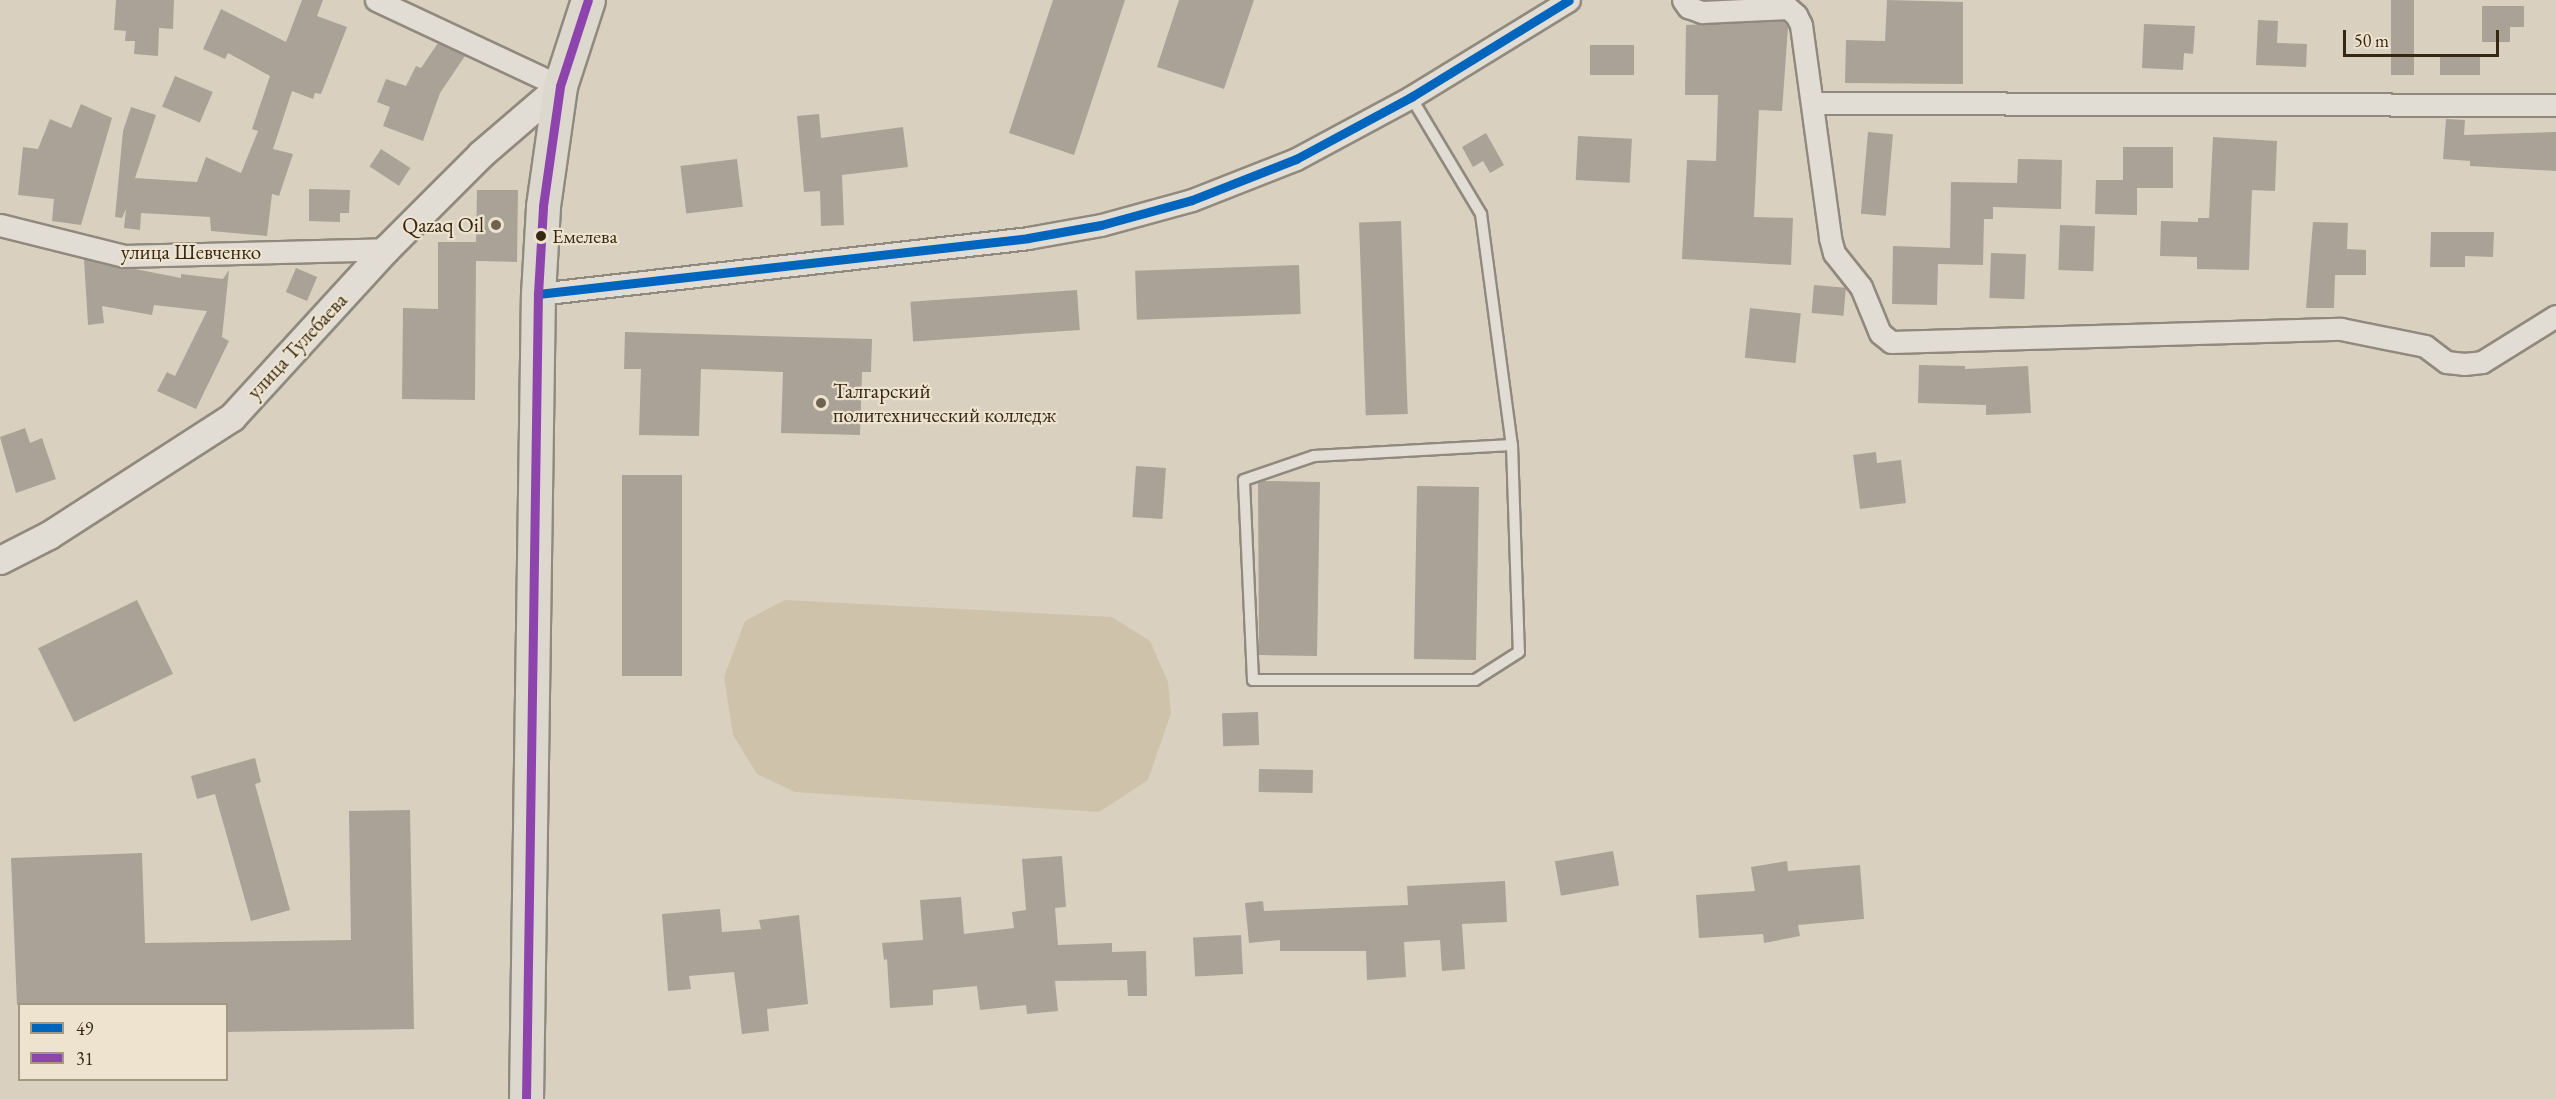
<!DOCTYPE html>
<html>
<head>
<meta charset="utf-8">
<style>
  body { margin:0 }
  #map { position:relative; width:2556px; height:1099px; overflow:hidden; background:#d9d0bf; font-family:"EB Garamond",serif }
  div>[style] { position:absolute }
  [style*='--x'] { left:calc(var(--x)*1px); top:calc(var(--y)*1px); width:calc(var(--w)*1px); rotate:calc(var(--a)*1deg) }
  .green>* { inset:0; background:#cfc2aa }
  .building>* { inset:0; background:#aaa296; transform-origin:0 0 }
  .roads { filter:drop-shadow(2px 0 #908a7e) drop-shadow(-2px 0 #908a7e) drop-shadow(0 2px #908a7e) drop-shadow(0 -2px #908a7e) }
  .service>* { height:10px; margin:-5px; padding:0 5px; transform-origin:5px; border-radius:5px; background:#e2ddd4 }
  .minor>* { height:21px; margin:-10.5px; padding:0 10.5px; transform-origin:10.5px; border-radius:10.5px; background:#e2ddd4 }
  .tertiary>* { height:27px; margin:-13.5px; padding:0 13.5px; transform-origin:13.5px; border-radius:13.5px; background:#e2ddd4 }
  .primary>* { height:33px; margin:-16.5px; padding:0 16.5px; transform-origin:16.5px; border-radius:16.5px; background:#dcd8cd }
  .bus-1>* { height:9px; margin:-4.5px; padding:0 4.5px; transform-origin:4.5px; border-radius:4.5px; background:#0065bd }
  .bus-2>* { height:9px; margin:-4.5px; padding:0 4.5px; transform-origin:4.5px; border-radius:4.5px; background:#8e44ad }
  .dots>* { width:16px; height:16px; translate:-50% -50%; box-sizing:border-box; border:3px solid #ede3ce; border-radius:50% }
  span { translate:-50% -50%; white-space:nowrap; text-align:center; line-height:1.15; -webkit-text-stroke:4.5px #ede3ce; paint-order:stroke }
  .bus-label { font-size:20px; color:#362713 }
  .left { translate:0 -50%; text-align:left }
  .poi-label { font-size:21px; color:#362713 }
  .right { translate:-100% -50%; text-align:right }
  .street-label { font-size:21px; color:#362713 }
  .legend { position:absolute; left:18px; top:1003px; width:210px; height:78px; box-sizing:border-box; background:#ede3ce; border:2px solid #a49883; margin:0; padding:8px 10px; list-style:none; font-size:18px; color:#362713 }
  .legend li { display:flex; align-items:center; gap:12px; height:30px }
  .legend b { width:30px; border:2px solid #a49883 }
  .scale { position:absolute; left:2343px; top:30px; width:156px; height:27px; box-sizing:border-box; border:3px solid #362713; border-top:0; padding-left:8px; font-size:18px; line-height:21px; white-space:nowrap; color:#362713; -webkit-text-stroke:4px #ede3ce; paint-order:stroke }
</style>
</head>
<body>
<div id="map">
  <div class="green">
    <div style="clip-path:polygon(785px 600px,1112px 617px,1150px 641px,1168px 682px,1171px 713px,1148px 780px,1099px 812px,795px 792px,757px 774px,733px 735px,724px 677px,745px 621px)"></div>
  </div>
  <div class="building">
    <div style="clip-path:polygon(116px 0,174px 0,173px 29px,159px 28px,158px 56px,134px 54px,135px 41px,125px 41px,126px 31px,114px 30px)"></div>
    <div style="clip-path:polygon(302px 0,323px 0,317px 16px,347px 27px,321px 94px,315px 93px,313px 99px,292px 91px,273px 149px,293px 154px,279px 196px,272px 194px,267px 236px,211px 231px,210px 217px,141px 213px,140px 230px,124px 228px,126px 209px,122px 218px,115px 217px,123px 131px,131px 107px,156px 115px,135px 178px,197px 182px,206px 157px,241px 173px,258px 131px,252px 129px,270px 76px,228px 53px,225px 59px,203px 49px,221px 9px,286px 42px)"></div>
    <div style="clip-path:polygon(1053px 0,1125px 0,1074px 155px,1009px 133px)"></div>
    <div style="clip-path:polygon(1179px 0,1254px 0,1224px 89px,1157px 67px)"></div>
    <div style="clip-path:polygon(1887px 0,1963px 2px,1963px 84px,1845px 83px,1846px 40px,1885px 41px)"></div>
    <div style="left:2391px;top:0;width:23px;height:75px"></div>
    <div style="clip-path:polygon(2482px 6px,2524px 6px,2524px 27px,2510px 27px,2510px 42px,2482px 42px)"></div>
    <div style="clip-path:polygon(2258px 20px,2278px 21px,2277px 43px,2307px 44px,2306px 67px,2256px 65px)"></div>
    <div style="clip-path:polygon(1783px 21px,1788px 27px,1782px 111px,1759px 110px,1754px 217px,1793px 218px,1791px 265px,1682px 259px,1687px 160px,1716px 161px,1718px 95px,1685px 95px,1686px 25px)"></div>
    <div style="clip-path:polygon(2144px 24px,2195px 26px,2193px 54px,2184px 53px,2183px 70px,2142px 68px)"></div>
    <div style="clip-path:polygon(438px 43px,465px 56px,440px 93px,423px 141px,383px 126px,390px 107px,377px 102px,386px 79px,406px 86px,416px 66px,421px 68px)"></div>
    <div style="left:1590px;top:45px;width:44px;height:30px"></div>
    <div style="left:2440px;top:57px;width:40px;height:18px"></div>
    <div style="left:175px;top:76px;width:41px;height:33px;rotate:23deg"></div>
    <div style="clip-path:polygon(81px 104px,112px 118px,81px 225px,52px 221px,54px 199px,18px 195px,23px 147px,38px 149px,50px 119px,71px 128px)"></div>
    <div style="clip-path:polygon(819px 114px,821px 138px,903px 127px,908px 167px,842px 175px,844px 225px,821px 226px,820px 191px,804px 192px,797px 116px)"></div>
    <div style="clip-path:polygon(2446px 119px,2465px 120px,2464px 135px,2556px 132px,2556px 171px,2470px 166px,2470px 161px,2443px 159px)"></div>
    <div style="left:1868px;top:132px;width:25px;height:82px;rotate:5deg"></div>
    <div style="clip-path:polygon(1486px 133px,1504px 165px,1490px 173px,1483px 161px,1473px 167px,1462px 147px)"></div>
    <div style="left:1578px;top:136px;width:54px;height:44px;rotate:3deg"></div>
    <div style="clip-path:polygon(2213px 137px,2277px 141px,2275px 191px,2252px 190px,2249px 270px,2197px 269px,2197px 257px,2160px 256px,2161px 221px,2198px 222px,2198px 218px,2209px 218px)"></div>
    <div style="clip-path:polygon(2123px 147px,2173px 147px,2173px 188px,2137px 188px,2137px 215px,2095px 214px,2096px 180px,2123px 180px)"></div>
    <div style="left:381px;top:149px;width:35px;height:21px;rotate:33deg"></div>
    <div style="left:737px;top:159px;width:48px;height:57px;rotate:83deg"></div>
    <div style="clip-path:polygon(2018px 159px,2062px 160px,2061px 209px,1993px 207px,1993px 219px,1984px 219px,1983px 265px,1938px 264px,1937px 305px,1892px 304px,1893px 246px,1950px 248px,1951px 182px,2017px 183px)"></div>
    <div style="clip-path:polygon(309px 189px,350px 190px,349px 213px,340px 213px,340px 222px,309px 221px)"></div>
    <div style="clip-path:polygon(477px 190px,518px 190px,517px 262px,476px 261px,475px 400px,402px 399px,403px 308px,438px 309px,438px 242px,476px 242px)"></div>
    <div style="left:1401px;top:221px;width:193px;height:42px;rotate:88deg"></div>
    <div style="clip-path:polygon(2313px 222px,2348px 223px,2347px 249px,2366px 250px,2366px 275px,2335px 275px,2334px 308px,2306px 308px)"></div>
    <div style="left:2060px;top:225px;width:35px;height:45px;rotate:2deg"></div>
    <div style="clip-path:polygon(2431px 232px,2494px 232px,2493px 257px,2465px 256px,2465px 267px,2430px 267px)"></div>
    <div style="left:1991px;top:253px;width:35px;height:45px;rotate:2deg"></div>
    <div style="clip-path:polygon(84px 259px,181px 278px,181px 274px,223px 279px,229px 270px,222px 337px,229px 341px,196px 409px,157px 391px,167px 372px,175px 376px,207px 311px,154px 305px,152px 315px,102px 306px,104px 323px,88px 325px)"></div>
    <div style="left:1299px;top:265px;width:49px;height:164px;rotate:88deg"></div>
    <div style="left:296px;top:268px;width:23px;height:26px;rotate:23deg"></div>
    <div style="left:1814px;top:285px;width:32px;height:28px;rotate:5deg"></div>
    <div style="left:1077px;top:290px;width:40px;height:167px;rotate:86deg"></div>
    <div style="left:1750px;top:308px;width:51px;height:50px;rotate:6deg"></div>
    <div style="clip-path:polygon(625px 332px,872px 339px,871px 372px,862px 372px,860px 435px,781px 433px,783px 372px,701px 369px,699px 436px,639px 435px,641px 369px,624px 369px)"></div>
    <div style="clip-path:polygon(1919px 365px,1965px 366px,1965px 369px,2028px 366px,2031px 413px,1986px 415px,1986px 405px,1918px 403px)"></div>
    <div style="clip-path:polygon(25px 428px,30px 443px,42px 438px,56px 479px,16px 493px,0 437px)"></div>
    <div style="clip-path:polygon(1876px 452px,1877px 463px,1901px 460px,1906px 503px,1860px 509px,1853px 455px)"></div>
    <div style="left:1136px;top:466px;width:30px;height:51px;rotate:4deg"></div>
    <div style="left:682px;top:475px;width:201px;height:60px;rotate:90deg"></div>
    <div style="clip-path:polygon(1264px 481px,1320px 482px,1317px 656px,1259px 655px,1258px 483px)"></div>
    <div style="left:1417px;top:486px;width:62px;height:173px;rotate:1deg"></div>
    <div style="left:137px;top:600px;width:82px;height:110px;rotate:64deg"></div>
    <div style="left:1258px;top:712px;width:33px;height:36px;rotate:88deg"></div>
    <div style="clip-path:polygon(255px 758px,261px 782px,255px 784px,290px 910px,251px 921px,215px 794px,197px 799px,191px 776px)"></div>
    <div style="left:1259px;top:769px;width:54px;height:23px;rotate:1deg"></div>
    <div style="clip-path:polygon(410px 810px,414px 1029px,226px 1032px,226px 1005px,17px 1005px,11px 858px,142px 853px,145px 943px,351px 940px,349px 811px)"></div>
    <div style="left:1613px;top:851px;width:35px;height:59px;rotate:80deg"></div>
    <div style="clip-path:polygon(1062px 856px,1066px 907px,1055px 908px,1058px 945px,1112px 943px,1112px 952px,1146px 951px,1147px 996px,1128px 996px,1127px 980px,1055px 981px,1058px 1011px,1027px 1014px,1026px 1005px,980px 1010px,977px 986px,933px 990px,933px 1005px,890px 1008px,887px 959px,884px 960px,882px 943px,923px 940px,920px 900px,961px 897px,964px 934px,1014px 928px,1012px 912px,1026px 910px,1022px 859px)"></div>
    <div style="clip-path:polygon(1787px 861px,1788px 871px,1860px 865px,1864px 919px,1798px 925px,1800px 936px,1764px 943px,1763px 934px,1699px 938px,1696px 895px,1755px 891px,1751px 867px)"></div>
    <div style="clip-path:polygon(1505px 881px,1507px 922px,1462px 924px,1465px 969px,1442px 971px,1440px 940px,1404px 942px,1406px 977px,1367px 980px,1366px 951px,1280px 951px,1280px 940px,1249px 943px,1245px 903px,1263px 901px,1264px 911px,1408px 905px,1407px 886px)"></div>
    <div style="clip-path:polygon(720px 909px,722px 932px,761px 929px,759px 920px,799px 915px,808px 1004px,767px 1009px,769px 1031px,742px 1034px,734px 972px,689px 976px,691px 989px,668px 991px,662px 914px)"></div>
    <div style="left:1241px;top:935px;width:39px;height:48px;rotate:87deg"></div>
  </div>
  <div class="roads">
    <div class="service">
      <div style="--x:1411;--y:97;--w:136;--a:59.1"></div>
      <div style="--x:1481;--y:214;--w:233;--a:82.4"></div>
      <div style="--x:1512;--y:445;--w:207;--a:88.1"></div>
      <div style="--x:1519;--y:652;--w:52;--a:147.5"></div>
      <div style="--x:1475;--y:680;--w:222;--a:180"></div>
      <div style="--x:1253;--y:680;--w:200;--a:-92.6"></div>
      <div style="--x:1244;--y:480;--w:74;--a:-18.9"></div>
      <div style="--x:1314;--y:456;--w:198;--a:-3.2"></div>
    </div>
    <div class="minor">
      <div style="--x:376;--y:0;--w:203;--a:25.1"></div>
      <div style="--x:1683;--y:0;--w:9;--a:54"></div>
      <div style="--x:1688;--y:7;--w:15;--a:20"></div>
      <div style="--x:1702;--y:12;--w:86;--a:-2.7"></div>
      <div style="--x:1788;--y:8;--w:11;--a:41"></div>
      <div style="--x:1796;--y:15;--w:11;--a:63"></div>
      <div style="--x:1801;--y:25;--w:215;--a:82.2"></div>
      <div style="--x:1830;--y:238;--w:16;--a:75"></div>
      <div style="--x:1834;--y:253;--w:43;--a:51.5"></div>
      <div style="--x:1861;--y:287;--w:50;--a:67.6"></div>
      <div style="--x:1880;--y:333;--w:14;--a:39"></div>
      <div style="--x:1891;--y:342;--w:450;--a:-1.7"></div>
      <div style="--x:2341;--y:329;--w:86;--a:11.4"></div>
      <div style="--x:2425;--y:346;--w:26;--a:37"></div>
      <div style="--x:2446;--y:362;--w:18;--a:6"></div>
      <div style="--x:2464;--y:364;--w:18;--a:-6"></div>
      <div style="--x:2482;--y:362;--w:87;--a:-31.9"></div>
      <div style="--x:1812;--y:103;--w:744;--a:0.15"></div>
      <div style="--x:0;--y:225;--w:128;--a:14"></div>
      <div style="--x:124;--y:256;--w:262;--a:-1.5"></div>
      <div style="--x:538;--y:294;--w:493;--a:-6.5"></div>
      <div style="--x:1028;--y:238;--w:74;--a:-10.1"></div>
      <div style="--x:1101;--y:225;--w:94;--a:-15.4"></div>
      <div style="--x:1192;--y:200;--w:112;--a:-21.5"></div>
      <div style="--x:1296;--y:159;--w:131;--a:-28.3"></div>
      <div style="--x:1411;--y:97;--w:185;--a:-31.5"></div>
    </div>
    <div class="tertiary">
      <div style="--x:0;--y:560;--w:55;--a:-27"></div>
      <div style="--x:49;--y:535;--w:218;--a:-32.8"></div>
      <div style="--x:232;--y:417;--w:228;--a:-47.5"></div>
      <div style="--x:386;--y:249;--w:134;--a:-45"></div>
      <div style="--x:481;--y:154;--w:104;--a:-40.7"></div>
    </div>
    <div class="primary">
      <div style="--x:526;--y:1099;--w:805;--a:-89.15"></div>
      <div style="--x:538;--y:294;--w:88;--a:-86.7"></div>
      <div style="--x:543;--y:206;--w:121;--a:-81.9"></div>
      <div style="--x:560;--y:86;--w:90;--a:-72"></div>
    </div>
  </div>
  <div class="bus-1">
    <div style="--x:538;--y:294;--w:493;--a:-6.5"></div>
    <div style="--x:1028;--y:238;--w:74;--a:-10.1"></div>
    <div style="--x:1101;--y:225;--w:94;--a:-15.4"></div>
    <div style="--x:1192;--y:200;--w:112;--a:-21.5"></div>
    <div style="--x:1296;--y:159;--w:131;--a:-28.3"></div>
    <div style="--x:1411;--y:97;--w:185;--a:-31.5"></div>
  </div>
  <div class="bus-2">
    <div style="--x:526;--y:1099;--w:805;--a:-89.15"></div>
    <div style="--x:538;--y:294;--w:88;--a:-86.7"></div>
    <div style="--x:543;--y:206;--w:121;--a:-81.9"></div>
    <div style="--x:560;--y:86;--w:90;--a:-72"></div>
  </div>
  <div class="dots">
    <div style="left:496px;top:225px;background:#6f624f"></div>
    <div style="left:541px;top:236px;background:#362713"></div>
    <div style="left:821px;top:403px;background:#6f624f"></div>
  </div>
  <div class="bus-label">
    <span class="left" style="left:552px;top:236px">Емелева</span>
  </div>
  <div class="poi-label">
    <span class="right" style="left:484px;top:225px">Qazaq Oil</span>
    <span class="left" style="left:833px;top:403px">Талгарский<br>политехнический колледж</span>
  </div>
  <div class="street-label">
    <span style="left:191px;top:252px">улица Шевченко</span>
    <span style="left:297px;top:346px;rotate:-47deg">улица Тулебаева</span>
  </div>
  <ul class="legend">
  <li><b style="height:8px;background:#0065bd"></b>49</li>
  <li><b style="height:8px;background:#8e44ad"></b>31</li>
  </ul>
  <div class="scale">50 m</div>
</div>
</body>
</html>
